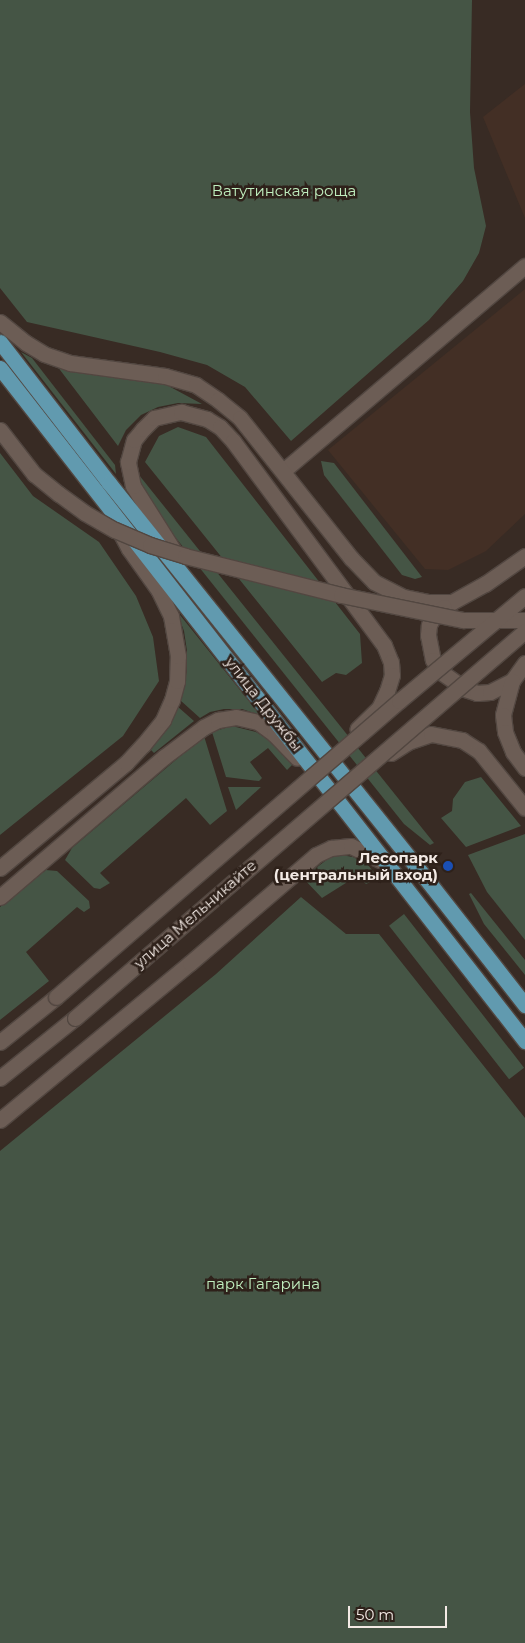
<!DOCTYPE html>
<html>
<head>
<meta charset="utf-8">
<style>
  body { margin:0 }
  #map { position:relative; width:525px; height:1643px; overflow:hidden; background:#382b24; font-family:Montserrat,sans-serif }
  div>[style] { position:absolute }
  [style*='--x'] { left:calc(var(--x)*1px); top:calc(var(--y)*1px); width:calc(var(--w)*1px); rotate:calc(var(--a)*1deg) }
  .built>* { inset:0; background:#432f25 }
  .green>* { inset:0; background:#455545; transform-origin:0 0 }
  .roads { filter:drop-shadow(1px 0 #524741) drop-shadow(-1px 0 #524741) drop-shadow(0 1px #524741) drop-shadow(0 -1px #524741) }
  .street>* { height:15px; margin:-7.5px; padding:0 7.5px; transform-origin:7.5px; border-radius:7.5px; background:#6c5d55 }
  .secondary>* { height:15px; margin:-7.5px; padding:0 7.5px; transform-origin:7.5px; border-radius:7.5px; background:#6c5d55 }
  .primary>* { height:15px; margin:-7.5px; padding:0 7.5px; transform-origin:7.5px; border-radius:7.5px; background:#619aaf }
  .bridges { filter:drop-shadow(1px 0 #524741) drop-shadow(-1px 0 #524741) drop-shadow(0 1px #524741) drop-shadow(0 -1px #524741) }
  .secondary-bridge>* { height:15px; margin:-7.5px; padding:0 7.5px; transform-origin:7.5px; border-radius:7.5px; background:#6c5d55 }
  .dots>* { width:14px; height:14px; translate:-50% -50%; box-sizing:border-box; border:2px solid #2e211a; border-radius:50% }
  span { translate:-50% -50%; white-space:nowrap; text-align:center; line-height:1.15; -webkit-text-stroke:5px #2e211a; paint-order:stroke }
  .park-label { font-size:15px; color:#c0efbf }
  .street-label { font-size:15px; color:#f3eae5 }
  .poi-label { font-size:15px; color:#f3eae5; font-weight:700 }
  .right { translate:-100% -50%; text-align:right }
  .scale { position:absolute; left:348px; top:1606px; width:99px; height:22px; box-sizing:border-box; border:2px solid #f3eae5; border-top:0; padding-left:6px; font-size:15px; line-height:18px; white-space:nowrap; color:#f3eae5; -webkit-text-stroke:4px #2e211a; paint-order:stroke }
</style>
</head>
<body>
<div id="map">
  <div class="built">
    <div style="clip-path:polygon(525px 84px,525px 218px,483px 117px)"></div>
    <div style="clip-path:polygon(525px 289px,525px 514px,486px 551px,448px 570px,425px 569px,328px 450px)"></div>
  </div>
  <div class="green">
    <div style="clip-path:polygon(0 0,472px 0,470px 112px,474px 168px,486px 226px,479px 253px,463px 281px,429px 320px,291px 441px,245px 387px,207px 365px,160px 352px,27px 322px,0 288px)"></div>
    <div style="clip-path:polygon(21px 352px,32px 358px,115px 465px,116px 474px)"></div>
    <div style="clip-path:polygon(57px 366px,87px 374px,163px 383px,202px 404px,178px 403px,158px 407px,141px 415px,126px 430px,118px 446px)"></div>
    <div style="clip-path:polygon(178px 427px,206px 437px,360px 634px,362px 663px,346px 675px,336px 673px,322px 682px,145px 462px,159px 436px)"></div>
    <div style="clip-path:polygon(0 453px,33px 496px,99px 542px,136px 596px,153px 637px,159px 681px,123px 736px,0 835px)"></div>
    <div style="clip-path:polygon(321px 461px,334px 463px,422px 577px,415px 579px,402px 575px,324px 475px)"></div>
    <div style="clip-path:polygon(135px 470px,434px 843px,430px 845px,404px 824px,148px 503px,140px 491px)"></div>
    <div style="clip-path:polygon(176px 610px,260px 715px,242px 709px,224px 709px,210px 712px,200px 718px,180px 700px,187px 671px,187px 651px,184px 631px)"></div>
    <div style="clip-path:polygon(177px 706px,194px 721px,154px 753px,150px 749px,164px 732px)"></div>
    <div style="clip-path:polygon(232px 726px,256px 732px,269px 740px,293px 764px,287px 770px,268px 748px,250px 762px,262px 778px,259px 781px,226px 777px,212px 732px)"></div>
    <div style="clip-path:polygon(204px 736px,227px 811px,210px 825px,186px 798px,100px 873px,110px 883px,100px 889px,94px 888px,65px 860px,72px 848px)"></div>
    <div style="clip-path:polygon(481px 777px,521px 826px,466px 847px,441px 818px,452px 811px,453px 799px,465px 782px)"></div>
    <div style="clip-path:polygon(228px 787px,261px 787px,236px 810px)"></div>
    <div style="clip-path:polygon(525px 834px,525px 940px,487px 892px,468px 855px)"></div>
    <div style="clip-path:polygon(341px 855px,353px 857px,367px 864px,379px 878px,366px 884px,357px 876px,322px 898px,303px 878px,329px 858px)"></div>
    <div style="clip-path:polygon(46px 870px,57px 871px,89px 901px,90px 908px,84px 912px,77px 907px,26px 952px,49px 981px,0 1020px,0 907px)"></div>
    <div style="clip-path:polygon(471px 893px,525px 960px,525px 975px,484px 924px,469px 894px)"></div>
    <div style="clip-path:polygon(301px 897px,346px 934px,379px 934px,525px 1118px,525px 1643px,0 1643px,0 1151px,216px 974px)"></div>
    <div style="left:404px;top:914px;width:195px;height:19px;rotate:52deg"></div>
  </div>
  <div class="roads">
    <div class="street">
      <div style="--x:283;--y:471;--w:317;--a:-40.3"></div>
    </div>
    <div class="secondary">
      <div style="--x:0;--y:322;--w:33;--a:39"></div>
      <div style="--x:26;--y:343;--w:21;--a:31"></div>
      <div style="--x:44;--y:354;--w:28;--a:19"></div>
      <div style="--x:70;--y:363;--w:96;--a:7.8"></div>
      <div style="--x:165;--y:376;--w:32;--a:16"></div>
      <div style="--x:196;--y:385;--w:27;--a:34"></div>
      <div style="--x:218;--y:400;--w:28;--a:39"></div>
      <div style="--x:240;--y:418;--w:179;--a:51.6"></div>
      <div style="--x:351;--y:558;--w:33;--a:46"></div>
      <div style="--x:374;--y:582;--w:34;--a:27"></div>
      <div style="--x:404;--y:597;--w:25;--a:12"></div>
      <div style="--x:428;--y:602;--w:24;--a:0"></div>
      <div style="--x:452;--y:602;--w:38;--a:-29"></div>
      <div style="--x:485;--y:584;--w:49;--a:-35"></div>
      <div style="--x:179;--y:559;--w:86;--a:-122.2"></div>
      <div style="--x:133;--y:486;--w:25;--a:-102"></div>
      <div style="--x:128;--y:462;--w:23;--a:-75"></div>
      <div style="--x:134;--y:440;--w:14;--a:-51"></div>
      <div style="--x:143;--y:429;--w:16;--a:-45"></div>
      <div style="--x:154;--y:418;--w:28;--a:-13"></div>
      <div style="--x:181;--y:412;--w:27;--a:15"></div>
      <div style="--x:207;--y:419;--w:15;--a:32"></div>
      <div style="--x:220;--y:427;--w:19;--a:47"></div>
      <div style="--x:233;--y:441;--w:254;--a:53.5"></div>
      <div style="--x:384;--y:645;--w:18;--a:68"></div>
      <div style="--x:391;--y:662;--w:13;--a:86"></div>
      <div style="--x:392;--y:675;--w:17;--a:107"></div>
      <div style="--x:387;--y:691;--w:19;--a:115"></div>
      <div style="--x:379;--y:708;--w:30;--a:136"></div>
      <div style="--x:444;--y:607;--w:11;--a:142"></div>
      <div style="--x:435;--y:614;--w:13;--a:119"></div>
      <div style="--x:429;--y:625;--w:10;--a:96"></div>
      <div style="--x:428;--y:635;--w:25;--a:79"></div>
      <div style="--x:433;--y:660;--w:14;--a:56"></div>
      <div style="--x:441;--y:672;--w:29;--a:35"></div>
      <div style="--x:465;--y:689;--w:13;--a:18"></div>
      <div style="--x:477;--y:693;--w:13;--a:-4"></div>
      <div style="--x:490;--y:692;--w:25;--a:-27"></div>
      <div style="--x:525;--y:663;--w:22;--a:126"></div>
      <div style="--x:512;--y:681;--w:35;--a:105"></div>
      <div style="--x:503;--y:715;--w:17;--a:83"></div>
      <div style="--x:505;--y:732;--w:22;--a:68"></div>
      <div style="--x:513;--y:752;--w:20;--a:53"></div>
      <div style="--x:391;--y:753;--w:20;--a:-33"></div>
      <div style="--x:408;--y:742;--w:24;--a:-19"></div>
      <div style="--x:431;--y:734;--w:32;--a:11"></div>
      <div style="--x:462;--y:740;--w:20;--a:33"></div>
      <div style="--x:479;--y:751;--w:73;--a:51.1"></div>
      <div style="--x:0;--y:868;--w:164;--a:-39.8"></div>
      <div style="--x:126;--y:763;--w:25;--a:-47"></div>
      <div style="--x:143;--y:745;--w:32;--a:-51"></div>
      <div style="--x:163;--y:720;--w:22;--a:-66"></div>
      <div style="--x:172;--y:700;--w:20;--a:-75"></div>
      <div style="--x:177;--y:681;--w:25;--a:-88"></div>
      <div style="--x:178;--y:656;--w:41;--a:-99.9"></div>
      <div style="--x:171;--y:616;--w:28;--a:-116"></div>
      <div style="--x:159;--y:591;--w:52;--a:-125.5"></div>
      <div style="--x:129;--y:549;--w:26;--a:-118"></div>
      <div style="--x:0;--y:897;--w:216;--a:-40.5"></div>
      <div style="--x:164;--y:757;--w:50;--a:-36.9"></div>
      <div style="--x:204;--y:727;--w:16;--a:-27"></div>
      <div style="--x:218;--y:720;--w:18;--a:-9"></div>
      <div style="--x:236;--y:717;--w:23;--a:13"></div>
      <div style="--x:258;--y:722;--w:20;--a:37"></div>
      <div style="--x:274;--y:734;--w:33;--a:46"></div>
      <div style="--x:0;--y:1042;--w:72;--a:-38.8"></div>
      <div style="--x:0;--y:1078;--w:96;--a:-38.7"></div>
      <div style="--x:0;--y:1120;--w:246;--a:-39.6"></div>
      <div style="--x:190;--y:963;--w:166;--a:-40.6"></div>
      <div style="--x:316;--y:855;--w:17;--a:-25"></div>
      <div style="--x:331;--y:848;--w:20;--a:-6"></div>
      <div style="--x:351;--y:846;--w:39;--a:26"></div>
    </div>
    <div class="primary">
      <div style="--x:0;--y:342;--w:178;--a:52.3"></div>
      <div style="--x:109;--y:483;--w:491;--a:51.3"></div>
      <div style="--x:416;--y:866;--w:177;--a:51.9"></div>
      <div style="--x:0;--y:368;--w:854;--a:52.04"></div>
    </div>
  </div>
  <div class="bridges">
    <div class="secondary-bridge">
      <div style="--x:0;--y:430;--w:56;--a:52.3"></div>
      <div style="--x:34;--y:474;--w:32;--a:39"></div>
      <div style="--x:59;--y:494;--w:32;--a:36"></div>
      <div style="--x:85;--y:513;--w:34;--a:30"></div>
      <div style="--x:115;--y:530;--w:38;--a:23"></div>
      <div style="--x:150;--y:545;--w:37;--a:17"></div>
      <div style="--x:185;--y:556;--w:161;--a:14"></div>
      <div style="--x:341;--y:595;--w:125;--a:11.6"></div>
      <div style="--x:463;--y:620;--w:62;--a:0"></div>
      <div style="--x:56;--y:997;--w:453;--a:-40.8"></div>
      <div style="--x:399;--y:701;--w:164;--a:-39.8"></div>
      <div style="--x:75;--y:1018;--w:594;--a:-40.7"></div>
    </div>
  </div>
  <div class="dots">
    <div style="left:448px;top:866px;background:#1a4fb4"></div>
  </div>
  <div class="park-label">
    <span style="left:284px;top:191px">Ватутинская роща</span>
    <span style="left:263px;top:1284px">парк Гагарина</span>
  </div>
  <div class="street-label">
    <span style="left:264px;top:704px;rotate:52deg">улица Дружбы</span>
    <span style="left:195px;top:914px;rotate:-41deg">улица Мельникайте</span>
  </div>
  <div class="poi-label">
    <span class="right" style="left:438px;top:866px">Лесопарк<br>(центральный вход)</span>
  </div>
  <div class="scale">50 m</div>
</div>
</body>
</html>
